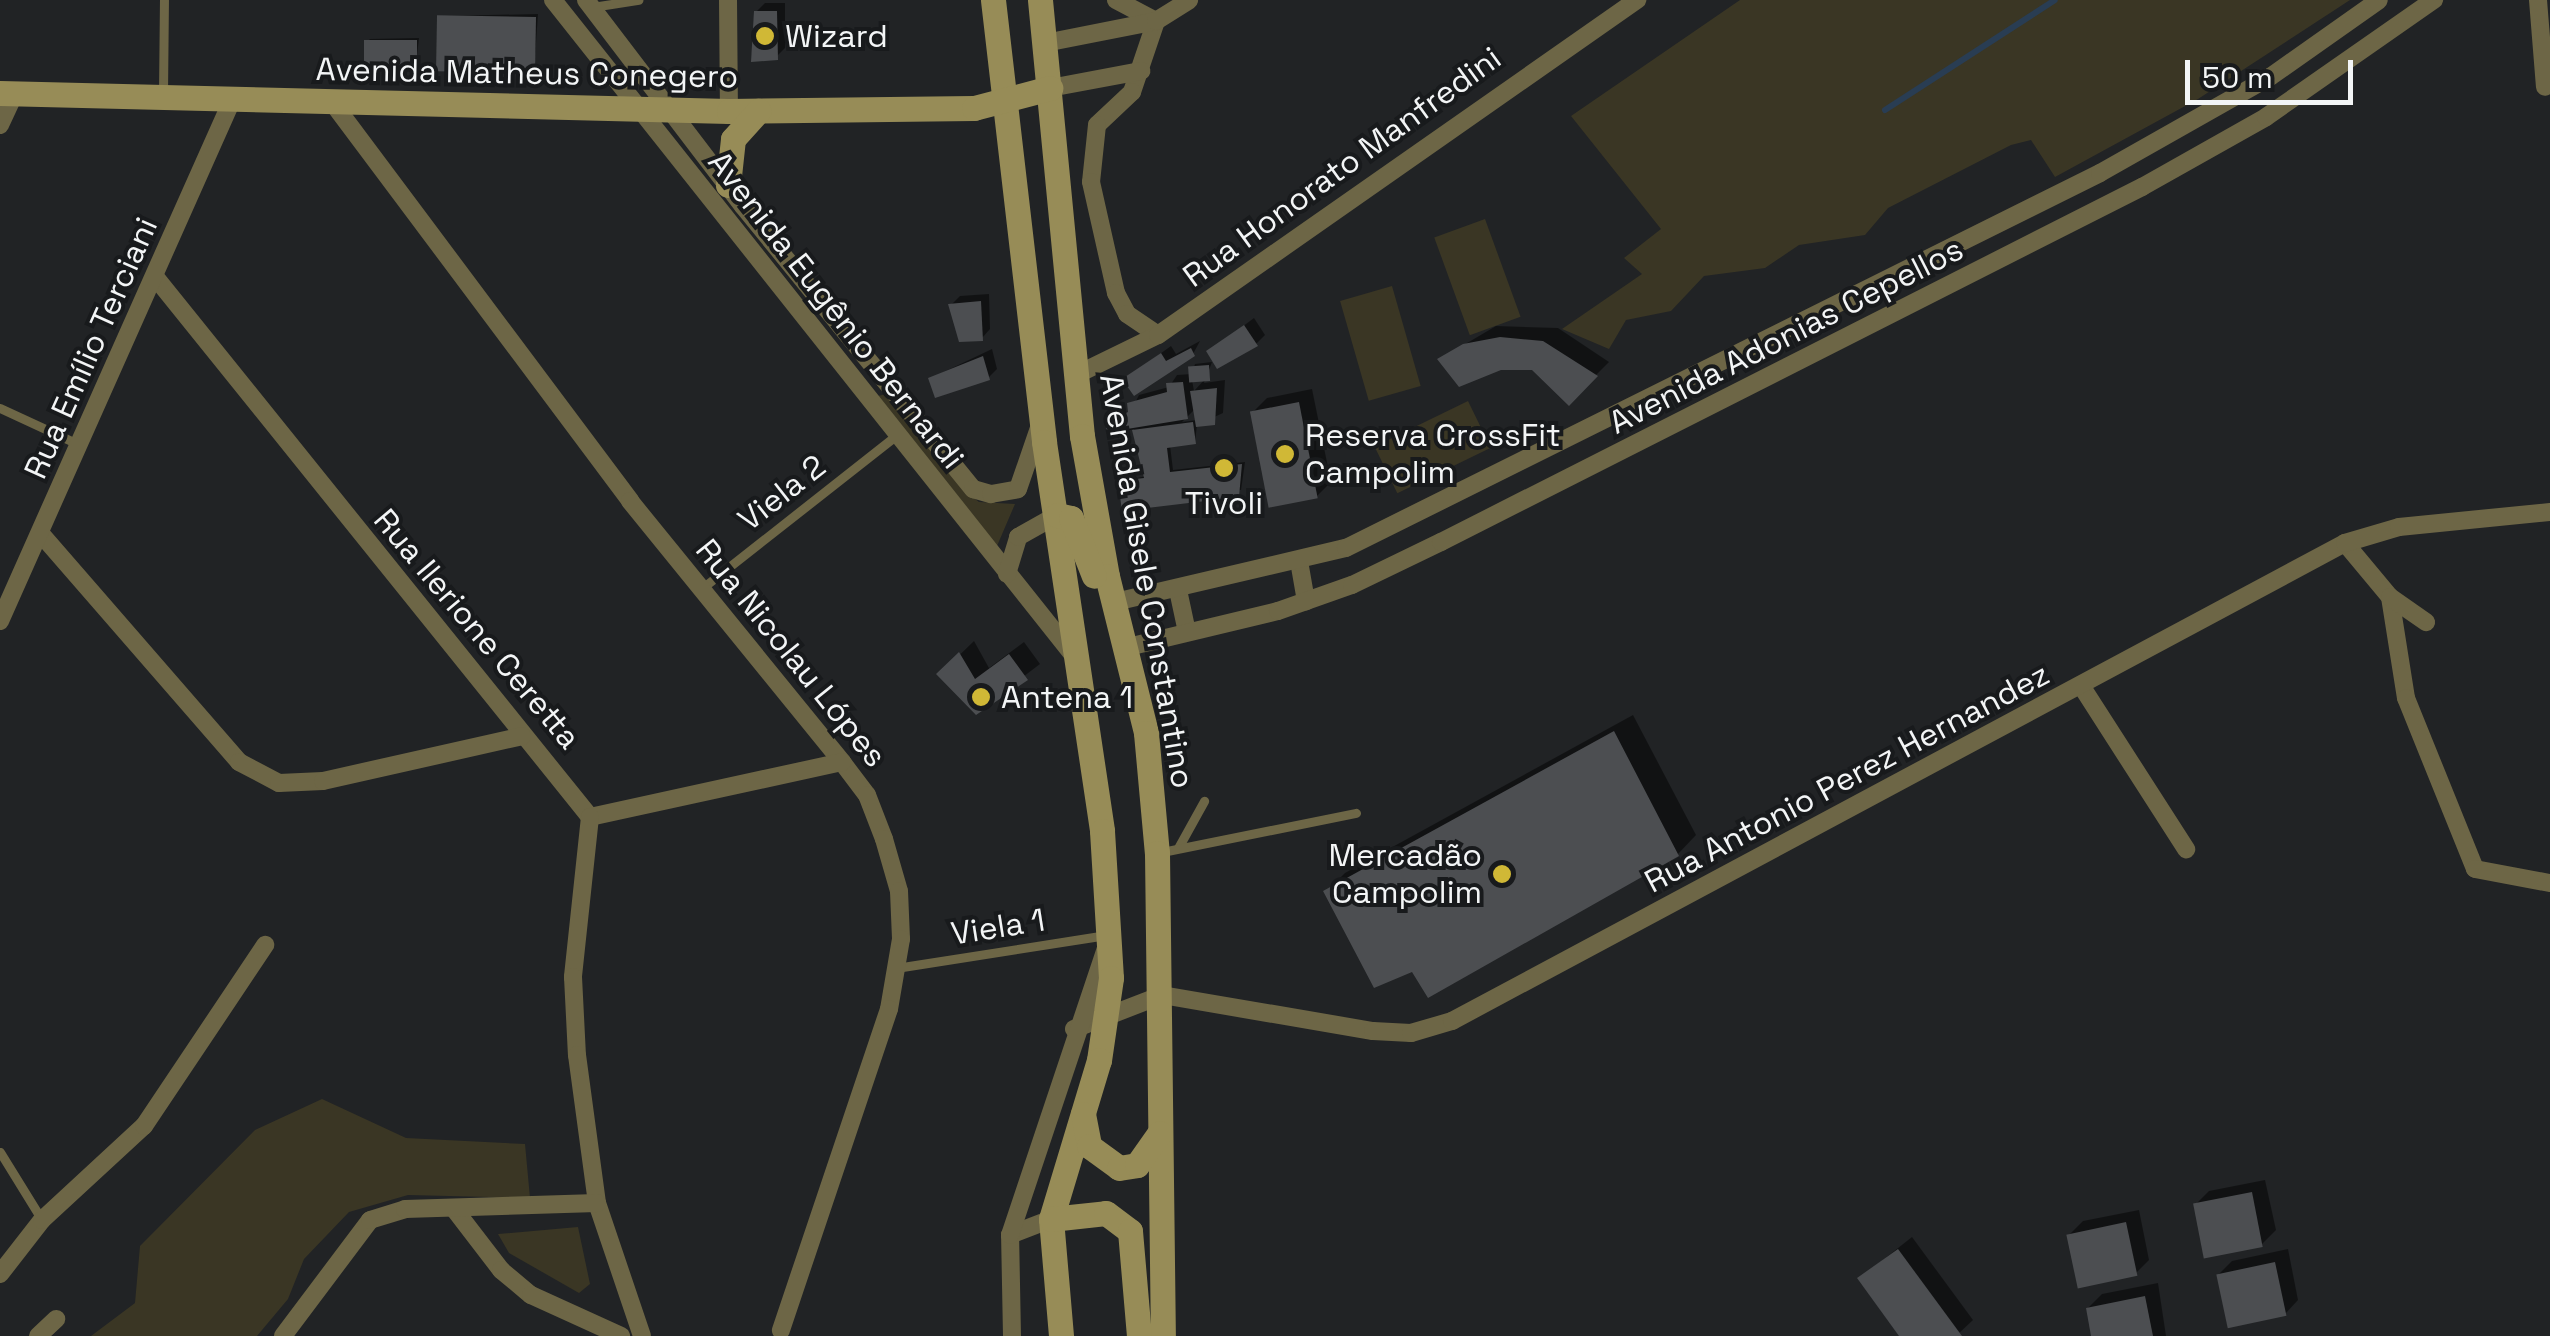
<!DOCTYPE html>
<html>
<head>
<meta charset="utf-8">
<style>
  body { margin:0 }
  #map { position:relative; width:2550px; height:1336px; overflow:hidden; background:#212325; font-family:"Space Grotesk",sans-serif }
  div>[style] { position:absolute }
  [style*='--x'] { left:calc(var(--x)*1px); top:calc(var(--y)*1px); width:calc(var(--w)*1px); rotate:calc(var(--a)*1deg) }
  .green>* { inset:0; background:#3a3624; transform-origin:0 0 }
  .shadow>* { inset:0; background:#0007 }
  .stream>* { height:6px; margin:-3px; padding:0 3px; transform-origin:3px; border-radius:3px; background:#293d53 }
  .building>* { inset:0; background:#4c4e51; transform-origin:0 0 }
  .service>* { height:9px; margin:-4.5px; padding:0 4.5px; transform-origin:4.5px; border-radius:4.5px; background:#6d6646 }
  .minor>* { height:18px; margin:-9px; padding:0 9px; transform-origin:9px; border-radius:9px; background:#6d6646 }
  .secondary>* { height:25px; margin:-12.5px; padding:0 12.5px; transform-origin:12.5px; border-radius:12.5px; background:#978c57 }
  .dots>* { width:28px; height:28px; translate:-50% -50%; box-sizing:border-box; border:5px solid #181a1c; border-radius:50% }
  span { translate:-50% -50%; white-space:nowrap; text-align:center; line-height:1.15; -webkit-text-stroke:8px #181a1c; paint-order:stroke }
  .poi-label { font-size:32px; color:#f3f5f6 }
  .left { translate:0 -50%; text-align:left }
  .right { translate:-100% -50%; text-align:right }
  .street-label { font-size:32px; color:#f3f5f6 }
  .scale { position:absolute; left:2185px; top:60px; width:168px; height:45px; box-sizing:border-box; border:5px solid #f3f5f6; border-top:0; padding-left:12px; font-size:30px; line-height:35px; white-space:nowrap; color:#f3f5f6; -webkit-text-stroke:8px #181a1c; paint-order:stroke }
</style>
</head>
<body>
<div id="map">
  <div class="green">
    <div style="clip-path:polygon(1740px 0,2350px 0,2198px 99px,2055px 177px,2031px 140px,2011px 145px,1888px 208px,1865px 235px,1799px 245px,1765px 268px,1704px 276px,1671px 311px,1626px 320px,1609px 349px,1562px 329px,1642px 274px,1624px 258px,1661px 229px,1571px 116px)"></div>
    <div style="left:1485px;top:219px;width:104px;height:54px;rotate:70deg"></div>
    <div style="left:1392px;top:286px;width:104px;height:54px;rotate:74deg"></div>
    <div style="clip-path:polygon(886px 394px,966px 492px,979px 502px,1015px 504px,997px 546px,878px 396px)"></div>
    <div style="left:1468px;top:401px;width:52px;height:104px;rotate:64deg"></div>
    <div style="clip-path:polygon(322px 1099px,406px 1138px,525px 1144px,530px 1198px,408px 1195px,349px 1212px,304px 1259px,288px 1299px,257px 1336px,91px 1336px,135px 1303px,140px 1246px,255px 1130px)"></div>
    <div style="clip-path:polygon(578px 1227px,590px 1284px,579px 1293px,509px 1253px,498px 1234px)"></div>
  </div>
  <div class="shadow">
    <div style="clip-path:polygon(765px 3px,785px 3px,785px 48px,776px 57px,756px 12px)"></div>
    <div style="clip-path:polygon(538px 14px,534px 71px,440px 20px,444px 16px)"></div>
    <div style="clip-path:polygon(419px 38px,416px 64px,366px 43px,370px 39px)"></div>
    <div style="clip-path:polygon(989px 294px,990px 329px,982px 338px,951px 305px,960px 296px)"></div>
    <div style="clip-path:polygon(1254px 318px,1265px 335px,1256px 344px,1210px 351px)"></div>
    <div style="clip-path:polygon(1496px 326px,1558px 328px,1609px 362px,1569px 402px,1533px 368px,1440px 359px)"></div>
    <div style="clip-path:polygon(1200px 341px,1193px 354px,1125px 379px,1171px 346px,1176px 354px)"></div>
    <div style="clip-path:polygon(992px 349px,997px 369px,989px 377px,931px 378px)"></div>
    <div style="clip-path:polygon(evenodd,1212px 362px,1204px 383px,1225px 380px,1223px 413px,1197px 425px,1195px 442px,1170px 445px,1173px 470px,1245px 462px,1241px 490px,1121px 482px,1146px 476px,1134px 429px,1110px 436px,1108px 422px,1131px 411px,1139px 395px,1169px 387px,1177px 375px,1192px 374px,1195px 364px,1212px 362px,1206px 378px,1194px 391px,1192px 380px,1206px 378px,1212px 362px,1195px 409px,1197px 420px,1182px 422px,1195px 409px)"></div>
    <div style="clip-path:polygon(1312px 389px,1331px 482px,1317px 496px,1253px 412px,1267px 398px)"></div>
    <div style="clip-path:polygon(974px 641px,989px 668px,1024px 642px,1040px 664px,977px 712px,940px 674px)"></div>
    <div style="clip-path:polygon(1633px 715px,1696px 835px,1678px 854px,1326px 892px,1345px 873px)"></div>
    <div style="clip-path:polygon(2265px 1180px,2276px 1230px,2262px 1244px,2195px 1205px,2209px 1191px)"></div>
    <div style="clip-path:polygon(2139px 1210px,2149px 1260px,2135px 1274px,2069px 1235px,2083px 1221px)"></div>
    <div style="clip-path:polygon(1912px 1237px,1973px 1320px,1956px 1336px,1902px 1336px,1860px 1278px)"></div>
    <div style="clip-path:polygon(2288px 1249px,2298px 1300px,2285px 1314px,2218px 1275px,2232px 1261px)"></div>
    <div style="clip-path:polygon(2158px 1283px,2166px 1336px,2094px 1336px,2088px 1308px,2102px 1294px)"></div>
  </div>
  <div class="stream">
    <div style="--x:1885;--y:110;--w:202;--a:-32.9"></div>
  </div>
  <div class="building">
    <div style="clip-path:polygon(754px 11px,777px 11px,778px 60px,751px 62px)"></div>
    <div style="left:536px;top:17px;width:56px;height:99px;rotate:91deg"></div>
    <div style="left:417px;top:40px;width:27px;height:53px;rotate:90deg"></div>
    <div style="clip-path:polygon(981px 301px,983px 341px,959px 342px,948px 304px)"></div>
    <div style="clip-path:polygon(1244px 325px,1258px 346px,1217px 369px,1206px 351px)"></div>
    <div style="clip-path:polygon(1500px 337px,1543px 341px,1598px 376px,1569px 406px,1532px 370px,1501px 370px,1459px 387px,1437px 359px,1463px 344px)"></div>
    <div style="clip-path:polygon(1191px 348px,1195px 356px,1134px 396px,1122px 379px,1161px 353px,1166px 361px)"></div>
    <div style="clip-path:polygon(983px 356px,990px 380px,935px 398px,928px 378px)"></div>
    <div style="left:1209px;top:365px;width:16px;height:21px;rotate:86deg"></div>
    <div style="clip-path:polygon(1183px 382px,1188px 419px,1121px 430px,1130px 437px,1108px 439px,1105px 421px,1128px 412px,1127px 403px,1167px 392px,1166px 383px)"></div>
    <div style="clip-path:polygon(1217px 388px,1215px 425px,1196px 427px,1190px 391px)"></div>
    <div style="left:1299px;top:402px;width:98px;height:50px;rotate:79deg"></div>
    <div style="clip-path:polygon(1193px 422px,1196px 444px,1167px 448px,1170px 472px,1242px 464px,1239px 497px,1122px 511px,1118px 481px,1144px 478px,1132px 430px)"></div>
    <div style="clip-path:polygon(959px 652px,975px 679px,1009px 654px,1028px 680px,976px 715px,936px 674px)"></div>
    <div style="clip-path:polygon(1614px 731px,1679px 856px,1428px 998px,1412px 972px,1374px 988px,1323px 891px)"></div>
    <div style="left:2252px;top:1192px;width:56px;height:60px;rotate:79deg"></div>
    <div style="left:2126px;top:1222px;width:55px;height:61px;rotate:78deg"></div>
    <div style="clip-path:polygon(1898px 1249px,1962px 1336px,1899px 1336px,1857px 1278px)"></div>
    <div style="left:2275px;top:1262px;width:55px;height:60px;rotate:78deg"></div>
    <div style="clip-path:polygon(2145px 1296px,2153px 1336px,2091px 1336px,2086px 1308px)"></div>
  </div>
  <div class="service">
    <div style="--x:592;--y:7;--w:47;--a:-8.7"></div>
    <div style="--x:163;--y:93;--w:93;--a:-89.4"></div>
    <div style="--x:0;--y:408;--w:86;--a:24.8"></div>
    <div style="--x:701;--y:589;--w:246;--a:-38.2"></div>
    <div style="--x:1178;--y:848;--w:54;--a:-61"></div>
    <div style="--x:1157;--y:853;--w:203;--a:-11.4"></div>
    <div style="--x:896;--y:968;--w:213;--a:-8.9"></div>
    <div style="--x:0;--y:1152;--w:80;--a:58.3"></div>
  </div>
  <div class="minor">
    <div style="--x:553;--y:0;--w:836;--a:51.55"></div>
    <div style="--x:586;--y:0;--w:259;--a:52.7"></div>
    <div style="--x:743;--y:206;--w:365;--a:50.9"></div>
    <div style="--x:973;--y:489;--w:19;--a:16"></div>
    <div style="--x:991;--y:494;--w:27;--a:-10"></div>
    <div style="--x:1018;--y:489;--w:65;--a:-71"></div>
    <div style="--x:728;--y:0;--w:111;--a:89.5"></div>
    <div style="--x:1116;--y:0;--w:45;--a:27.7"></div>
    <div style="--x:1156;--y:21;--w:75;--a:108.7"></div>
    <div style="--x:1132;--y:92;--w:48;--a:136.7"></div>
    <div style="--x:1097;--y:125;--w:57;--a:96"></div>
    <div style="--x:1091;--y:182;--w:114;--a:77.3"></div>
    <div style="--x:1116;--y:293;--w:24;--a:62"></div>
    <div style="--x:1127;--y:314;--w:37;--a:34"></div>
    <div style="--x:2538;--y:0;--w:87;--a:85.4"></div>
    <div style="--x:1045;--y:43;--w:113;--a:-11.2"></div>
    <div style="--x:1156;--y:21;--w:39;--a:-32"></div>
    <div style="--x:1050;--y:88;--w:93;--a:-10.6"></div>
    <div style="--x:332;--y:102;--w:498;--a:53.2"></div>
    <div style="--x:630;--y:501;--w:336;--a:50.9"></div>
    <div style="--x:842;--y:762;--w:41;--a:52.9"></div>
    <div style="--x:867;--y:795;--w:47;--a:68.9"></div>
    <div style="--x:884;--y:839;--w:54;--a:73.9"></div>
    <div style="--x:899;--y:891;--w:48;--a:87.6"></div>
    <div style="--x:901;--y:939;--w:71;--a:99.7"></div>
    <div style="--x:889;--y:1009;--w:339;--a:108.6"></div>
    <div style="--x:0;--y:125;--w:35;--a:-65"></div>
    <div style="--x:156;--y:278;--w:692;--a:51.16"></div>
    <div style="--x:590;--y:817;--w:258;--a:-12.3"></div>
    <div style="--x:1078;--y:374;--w:89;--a:-26"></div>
    <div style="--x:1158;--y:335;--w:585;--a:-34.97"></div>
    <div style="--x:41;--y:534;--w:302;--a:49"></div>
    <div style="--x:239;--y:762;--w:45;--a:27.7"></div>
    <div style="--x:279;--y:783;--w:44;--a:-2.6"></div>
    <div style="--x:323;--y:781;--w:204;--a:-12.7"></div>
    <div style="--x:2345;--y:543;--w:70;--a:50.2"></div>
    <div style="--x:2390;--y:597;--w:102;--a:81"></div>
    <div style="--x:2406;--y:698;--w:184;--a:68"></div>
    <div style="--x:2475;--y:869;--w:76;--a:10.6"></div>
    <div style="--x:1299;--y:561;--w:41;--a:80.1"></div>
    <div style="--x:1007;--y:574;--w:39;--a:-73"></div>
    <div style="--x:1018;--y:537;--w:45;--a:-29.4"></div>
    <div style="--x:1178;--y:590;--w:43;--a:77.9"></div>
    <div style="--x:2390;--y:597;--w:44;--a:34.8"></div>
    <div style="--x:1115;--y:602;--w:237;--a:-13.2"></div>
    <div style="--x:1346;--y:548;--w:842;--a:-26.44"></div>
    <div style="--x:2100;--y:173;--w:195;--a:-29.5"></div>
    <div style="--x:2270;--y:77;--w:133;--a:-35.2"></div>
    <div style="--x:0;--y:621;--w:573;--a:-65.99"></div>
    <div style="--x:1128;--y:647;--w:154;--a:-13.5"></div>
    <div style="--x:1278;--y:611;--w:78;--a:-19.4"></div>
    <div style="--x:1352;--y:585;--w:99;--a:-25.8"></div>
    <div style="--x:1441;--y:542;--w:786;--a:-26.86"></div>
    <div style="--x:2142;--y:187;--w:142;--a:-29.4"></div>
    <div style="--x:2266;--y:117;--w:205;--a:-34.9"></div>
    <div style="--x:2082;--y:687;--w:193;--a:57.3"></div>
    <div style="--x:590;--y:817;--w:161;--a:96.1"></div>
    <div style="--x:573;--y:977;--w:78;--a:87.1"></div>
    <div style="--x:577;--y:1055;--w:149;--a:82.3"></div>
    <div style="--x:597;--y:1203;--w:140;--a:71.3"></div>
    <div style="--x:1074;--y:1029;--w:94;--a:-21.1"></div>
    <div style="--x:1162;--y:995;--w:214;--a:9.7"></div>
    <div style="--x:1373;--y:1031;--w:38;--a:3"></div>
    <div style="--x:1411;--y:1033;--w:43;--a:-16.3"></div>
    <div style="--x:1452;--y:1021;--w:1013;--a:-28.16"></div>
    <div style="--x:2345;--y:543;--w:56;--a:-16.5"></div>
    <div style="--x:2399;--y:527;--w:152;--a:-5.7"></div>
    <div style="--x:455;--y:1210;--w:76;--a:52.5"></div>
    <div style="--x:501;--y:1270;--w:39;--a:40"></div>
    <div style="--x:531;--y:1295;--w:99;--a:24.5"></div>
    <div style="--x:1010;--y:1235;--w:44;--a:-21.3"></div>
    <div style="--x:0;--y:1274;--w:68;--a:-52.1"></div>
    <div style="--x:42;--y:1220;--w:139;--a:-42.7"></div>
    <div style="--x:144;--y:1126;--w:218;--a:-56.2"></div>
    <div style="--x:38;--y:1336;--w:25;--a:-43"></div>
    <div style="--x:283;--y:1336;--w:145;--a:-53.1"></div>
    <div style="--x:370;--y:1220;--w:37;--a:-17"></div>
    <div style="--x:405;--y:1209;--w:192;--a:-1.8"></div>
    <div style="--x:1012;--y:1336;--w:101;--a:-91.1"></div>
    <div style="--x:1010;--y:1235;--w:306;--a:-71.5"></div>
  </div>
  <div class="secondary">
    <div style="--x:993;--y:0;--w:445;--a:83.4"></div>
    <div style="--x:1044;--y:442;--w:393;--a:81.5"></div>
    <div style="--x:1102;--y:831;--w:147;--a:86.5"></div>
    <div style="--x:1111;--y:978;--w:83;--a:98.3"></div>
    <div style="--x:1099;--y:1060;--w:166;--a:106.8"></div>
    <div style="--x:1051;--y:1219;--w:117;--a:85.1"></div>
    <div style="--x:1040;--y:0;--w:438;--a:84.5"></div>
    <div style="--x:1082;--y:436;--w:142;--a:79.9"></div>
    <div style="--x:1107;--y:576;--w:162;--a:76"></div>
    <div style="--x:1146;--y:733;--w:121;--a:84.8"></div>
    <div style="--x:1157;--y:853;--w:483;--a:89.3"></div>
    <div style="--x:0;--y:93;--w:729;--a:1.41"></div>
    <div style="--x:729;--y:111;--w:245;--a:-0.7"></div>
    <div style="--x:974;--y:108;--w:79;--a:-14.7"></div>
    <div style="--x:728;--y:185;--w:46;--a:-83.8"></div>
    <div style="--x:733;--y:139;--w:38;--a:-48"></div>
    <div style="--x:1057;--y:515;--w:14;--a:12"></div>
    <div style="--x:1071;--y:518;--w:62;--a:68.4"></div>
    <div style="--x:1083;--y:1114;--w:33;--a:79"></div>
    <div style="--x:1089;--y:1146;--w:37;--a:36"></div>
    <div style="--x:1119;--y:1168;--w:18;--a:-9"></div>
    <div style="--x:1137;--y:1165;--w:39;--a:-55"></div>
    <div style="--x:1051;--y:1219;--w:55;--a:-6.2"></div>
    <div style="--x:1106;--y:1213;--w:30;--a:37"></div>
    <div style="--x:1130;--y:1231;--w:105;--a:85.1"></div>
  </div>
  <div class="dots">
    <div style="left:765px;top:36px;background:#d0b836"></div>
    <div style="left:1285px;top:454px;background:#d0b836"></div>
    <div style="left:1224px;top:468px;background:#d0b836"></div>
    <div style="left:981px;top:697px;background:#d0b836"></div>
    <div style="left:1502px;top:874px;background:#d0b836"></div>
  </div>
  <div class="poi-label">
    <span class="left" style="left:785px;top:36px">Wizard</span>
    <span class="left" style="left:1305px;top:454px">Reserva CrossFit<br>Campolim</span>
    <span style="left:1224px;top:503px">Tivoli</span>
    <span class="left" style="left:1001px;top:697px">Antena 1</span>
    <span class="right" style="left:1482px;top:874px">Mercadão<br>Campolim</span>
  </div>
  <div class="street-label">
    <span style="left:527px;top:73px;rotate:1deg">Avenida Matheus Conegero</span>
    <span style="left:1342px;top:167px;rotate:-36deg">Rua Honorato Manfredini</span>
    <span style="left:836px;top:310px;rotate:52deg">Avenida Eugênio Bernardi</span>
    <span style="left:1786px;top:336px;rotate:-27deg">Avenida Adonias Cepellos</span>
    <span style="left:91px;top:348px;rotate:-66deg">Rua Emílio Terciani</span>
    <span style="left:782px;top:493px;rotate:-38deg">Viela 2</span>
    <span style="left:1147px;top:581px;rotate:80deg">Avenida Gisele Constantino</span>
    <span style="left:477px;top:629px;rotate:50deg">Rua Ilerione Ceretta</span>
    <span style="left:791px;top:653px;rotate:51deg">Rua Nicolau Lópes</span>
    <span style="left:1847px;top:778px;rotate:-28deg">Rua Antonio Perez Hernandez</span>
    <span style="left:998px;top:927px;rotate:-9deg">Viela 1</span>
  </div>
  <div class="scale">50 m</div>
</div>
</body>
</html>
